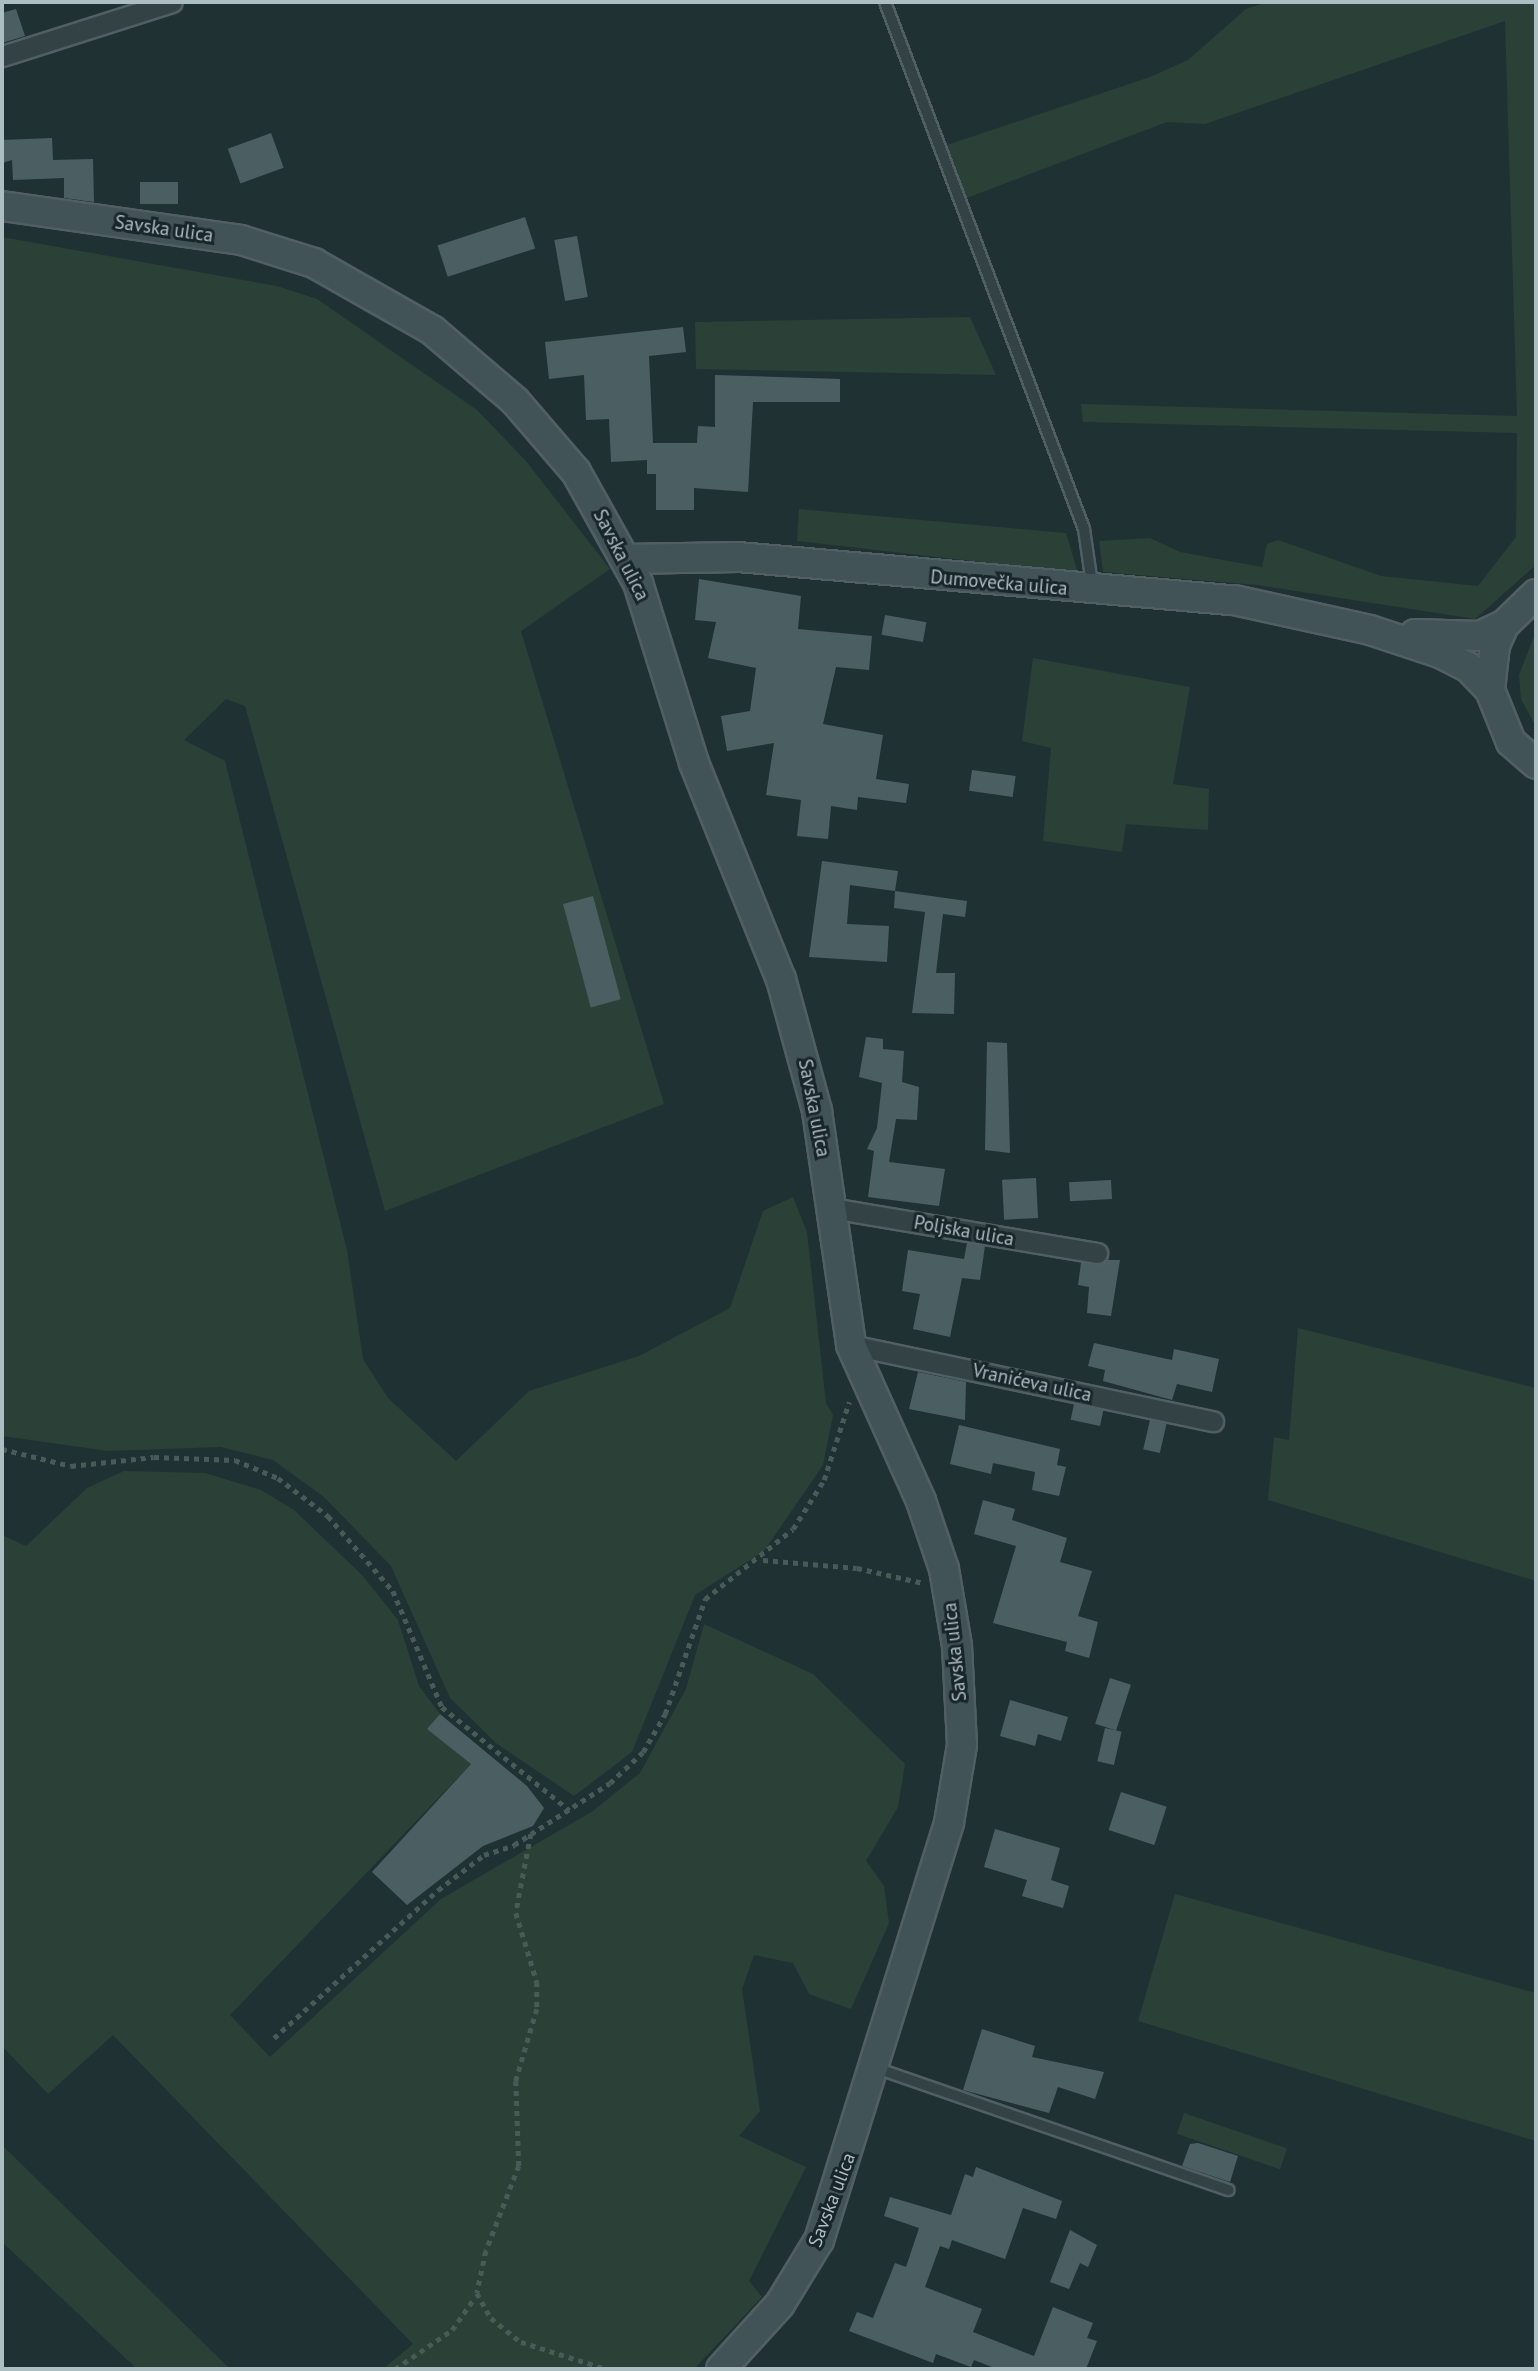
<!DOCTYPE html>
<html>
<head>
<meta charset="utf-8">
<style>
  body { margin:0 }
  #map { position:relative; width:1538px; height:2371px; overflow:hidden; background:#203134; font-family:"PT Sans",sans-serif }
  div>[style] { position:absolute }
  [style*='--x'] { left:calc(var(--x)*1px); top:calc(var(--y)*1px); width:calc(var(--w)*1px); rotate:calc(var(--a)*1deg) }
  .green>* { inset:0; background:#2b4037; transform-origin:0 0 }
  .building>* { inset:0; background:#4b5f63; transform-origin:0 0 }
  .path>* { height:4.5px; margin-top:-2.25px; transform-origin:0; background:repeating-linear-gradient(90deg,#495b57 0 5px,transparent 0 10px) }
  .roads { filter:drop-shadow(2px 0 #515f63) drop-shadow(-2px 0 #515f63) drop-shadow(0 2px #515f63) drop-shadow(0 -2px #515f63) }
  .lane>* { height:10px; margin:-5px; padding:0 5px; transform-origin:5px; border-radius:5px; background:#334245 }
  .street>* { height:19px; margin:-9.5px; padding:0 9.5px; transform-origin:9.5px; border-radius:9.5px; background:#334245 }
  .secondary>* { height:28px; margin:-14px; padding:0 14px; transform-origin:14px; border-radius:14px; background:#425358 }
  span { translate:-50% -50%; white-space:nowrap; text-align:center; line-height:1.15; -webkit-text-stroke:6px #192629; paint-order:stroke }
  .street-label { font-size:19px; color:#adbec2 }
  .frame { position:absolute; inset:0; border:4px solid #adbec2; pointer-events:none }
</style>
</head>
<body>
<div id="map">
  <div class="green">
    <div style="clip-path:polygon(1267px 2px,1536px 2px,1536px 565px,1475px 619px,1257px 585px,1103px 572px,1099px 541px,1150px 538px,1180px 552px,1262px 567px,1267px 544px,1278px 540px,1381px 576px,1478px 586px,1516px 537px,1517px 433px,1083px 422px,1081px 404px,1517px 416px,1505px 21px,1205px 124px,1167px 122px,964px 199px,944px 146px,1150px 77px,1188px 60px,1246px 9px)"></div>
    <div style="clip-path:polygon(2px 237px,277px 286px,317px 299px,477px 410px,526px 461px,610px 569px,521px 631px,664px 1104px,385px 1211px,245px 706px,226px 699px,184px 740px,225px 761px,347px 1250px,363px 1359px,388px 1398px,456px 1461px,529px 1391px,639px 1356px,730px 1308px,763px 1211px,793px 1197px,807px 1232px,826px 1403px,833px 1415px,823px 1465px,764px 1551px,695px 1595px,632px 1752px,574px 1796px,496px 1743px,450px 1698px,391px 1566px,324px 1497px,273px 1460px,221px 1447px,108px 1451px,2px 1436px)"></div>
    <div style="clip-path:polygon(970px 317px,996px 375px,696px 369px,695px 322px)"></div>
    <div style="clip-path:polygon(799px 509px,1066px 533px,1078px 573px,797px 541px)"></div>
    <div style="clip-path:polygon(1536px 631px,1536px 727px,1521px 699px,1519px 675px)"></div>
    <div style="clip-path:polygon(1033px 658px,1190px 687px,1173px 784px,1209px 789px,1208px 830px,1126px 824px,1122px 852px,1043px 841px,1051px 748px,1022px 741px)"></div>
    <div style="clip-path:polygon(1298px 1328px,1536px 1388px,1536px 1581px,1268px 1500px,1274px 1437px,1289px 1440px)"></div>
    <div style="clip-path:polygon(124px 1471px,205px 1473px,261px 1490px,294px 1510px,362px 1575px,398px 1620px,419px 1686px,440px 1714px,428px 1729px,471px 1764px,230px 2015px,270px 2057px,441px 1899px,593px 1811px,640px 1773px,686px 1689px,704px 1624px,813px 1674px,905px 1764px,898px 1807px,866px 1861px,884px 1886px,889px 1923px,851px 2009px,809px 1994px,793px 1963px,754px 1955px,742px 1989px,760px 2111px,739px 2136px,806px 2167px,749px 2281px,762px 2297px,694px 2369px,383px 2369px,413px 2344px,113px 2035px,48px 2094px,2px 2046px,2px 1535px,26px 1546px,87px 1488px)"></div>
    <div style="clip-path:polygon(1175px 1894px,1536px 1993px,1536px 2141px,1138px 2021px)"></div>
    <div style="left:1184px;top:2113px;width:109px;height:22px;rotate:19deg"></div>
    <div style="clip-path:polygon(2px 2145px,230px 2369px,137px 2369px,2px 2242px)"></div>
  </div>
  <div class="building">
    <div style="clip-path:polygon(16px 9px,25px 36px,2px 43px,2px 13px)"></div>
    <div style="left:271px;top:133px;width:37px;height:46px;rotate:70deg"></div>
    <div style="clip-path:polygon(52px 138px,53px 160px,93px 159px,94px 202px,64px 198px,64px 178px,13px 180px,12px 160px,2px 163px,2px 140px)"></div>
    <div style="left:140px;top:182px;width:38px;height:22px"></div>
    <div style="left:525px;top:217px;width:33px;height:92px;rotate:72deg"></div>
    <div style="left:577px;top:236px;width:62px;height:23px;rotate:80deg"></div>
    <div style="clip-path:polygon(683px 327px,686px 352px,649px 356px,653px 443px,697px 443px,698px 426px,715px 427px,715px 375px,840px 379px,840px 402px,753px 402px,748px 492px,694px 488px,694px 510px,656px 510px,656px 474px,647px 474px,647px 460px,611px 462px,609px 419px,586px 420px,584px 375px,549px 379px,545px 342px)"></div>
    <div style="clip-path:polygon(699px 579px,801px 596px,798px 629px,872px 636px,869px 670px,836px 667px,823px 724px,883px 735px,876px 779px,909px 784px,906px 803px,858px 797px,857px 810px,831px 806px,828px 839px,797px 836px,801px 800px,766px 795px,774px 743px,727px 751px,721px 716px,750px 711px,756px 668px,708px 658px,716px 622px,695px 620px)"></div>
    <div style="left:885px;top:615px;width:42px;height:20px;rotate:10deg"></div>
    <div style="left:972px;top:770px;width:44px;height:21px;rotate:8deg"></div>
    <div style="clip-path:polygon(822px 861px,898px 871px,895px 891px,850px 885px,847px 924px,889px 926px,887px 962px,809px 957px)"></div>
    <div style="clip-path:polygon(895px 891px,967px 901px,965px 917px,943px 914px,936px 973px,955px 973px,954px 1014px,912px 1013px,925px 912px,894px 908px)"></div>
    <div style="left:593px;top:896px;width:107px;height:31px;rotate:75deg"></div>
    <div style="clip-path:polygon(866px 1037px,883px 1039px,883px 1049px,904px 1051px,902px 1082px,919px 1087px,917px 1120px,896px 1119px,889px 1162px,945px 1169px,939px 1206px,868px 1197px,874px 1151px,867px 1149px,877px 1128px,882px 1083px,859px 1077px)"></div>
    <div style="clip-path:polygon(987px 1042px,1007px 1043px,1010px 1153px,985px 1150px)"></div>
    <div style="left:1036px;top:1178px;width:40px;height:34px;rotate:87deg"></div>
    <div style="left:1111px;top:1180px;width:19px;height:42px;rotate:87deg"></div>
    <div style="clip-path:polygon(967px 1243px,985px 1246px,980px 1280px,962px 1278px,950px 1337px,913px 1329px,920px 1294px,902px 1291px,908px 1250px,964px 1259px)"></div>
    <div style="clip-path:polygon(1107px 1260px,1120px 1260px,1111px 1316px,1087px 1313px,1089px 1287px,1078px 1285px,1081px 1263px)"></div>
    <div style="clip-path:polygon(1094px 1343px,1172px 1360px,1174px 1349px,1219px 1359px,1212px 1392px,1177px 1384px,1172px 1400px,1103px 1381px,1105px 1370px,1088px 1366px)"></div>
    <div style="clip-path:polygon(918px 1372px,966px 1382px,965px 1420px,909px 1409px)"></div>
    <div style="left:1074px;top:1404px;width:30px;height:16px;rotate:12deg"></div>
    <div style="left:1150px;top:1420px;width:17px;height:30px;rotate:13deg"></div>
    <div style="clip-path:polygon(959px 1425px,1060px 1449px,1057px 1465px,1066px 1467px,1059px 1496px,1032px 1490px,1035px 1472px,993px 1463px,991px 1474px,950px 1464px)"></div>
    <div style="clip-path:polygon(983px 1500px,1015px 1509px,1012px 1520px,1067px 1538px,1060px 1562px,1092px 1571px,1078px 1616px,1098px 1622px,1089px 1658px,1065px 1651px,1067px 1642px,993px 1623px,1016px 1546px,974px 1534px)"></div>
    <div style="left:1110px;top:1678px;width:22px;height:48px;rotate:18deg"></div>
    <div style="clip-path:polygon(1010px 1700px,1068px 1717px,1061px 1741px,1038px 1734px,1035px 1746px,1000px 1736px)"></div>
    <div style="clip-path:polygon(440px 1714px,527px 1786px,544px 1808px,533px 1826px,483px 1846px,407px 1905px,372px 1872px,471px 1764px,427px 1729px)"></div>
    <div style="left:1105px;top:1728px;width:17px;height:34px;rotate:13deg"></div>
    <div style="left:1121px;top:1792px;width:48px;height:40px;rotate:18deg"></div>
    <div style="clip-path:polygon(995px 1829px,1060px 1848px,1051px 1880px,1069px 1886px,1063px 1908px,1022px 1896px,1027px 1880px,984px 1867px)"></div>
    <div style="clip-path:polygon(982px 2029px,1035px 2046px,1032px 2057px,1104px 2072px,1095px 2099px,1058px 2087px,1049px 2113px,963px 2090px)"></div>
    <div style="clip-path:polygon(1198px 2143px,1238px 2156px,1230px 2182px,1182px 2166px,1190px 2144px)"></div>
    <div style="clip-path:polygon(976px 2167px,1062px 2201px,1056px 2219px,1023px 2208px,1005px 2259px,952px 2240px,949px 2249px,940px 2246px,925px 2287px,982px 2309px,973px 2332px,1034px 2356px,1053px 2307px,1093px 2323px,1087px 2338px,1097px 2341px,1086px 2369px,997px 2369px,974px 2360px,971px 2367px,936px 2354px,933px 2363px,849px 2331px,857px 2312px,873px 2318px,895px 2263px,906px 2267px,919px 2228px,884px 2216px,890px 2197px,951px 2215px,965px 2174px,973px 2177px)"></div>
    <div style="clip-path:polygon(1070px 2230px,1097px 2245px,1088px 2267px,1080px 2263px,1069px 2289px,1050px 2282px)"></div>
  </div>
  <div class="path">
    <div style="--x:2;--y:1449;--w:71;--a:13.8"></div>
    <div style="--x:71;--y:1466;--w:83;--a:-6.2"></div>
    <div style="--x:154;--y:1457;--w:81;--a:2.1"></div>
    <div style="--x:235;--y:1460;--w:47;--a:22.7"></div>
    <div style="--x:278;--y:1478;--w:63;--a:37.2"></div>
    <div style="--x:328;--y:1516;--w:99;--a:49.1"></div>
    <div style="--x:393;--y:1591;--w:126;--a:67.1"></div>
    <div style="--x:442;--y:1707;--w:164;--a:39"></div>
    <div style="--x:763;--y:1560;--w:94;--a:4.9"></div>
    <div style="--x:857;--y:1568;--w:68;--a:12.8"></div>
    <div style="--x:531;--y:1834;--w:80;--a:100.8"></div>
    <div style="--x:516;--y:1913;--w:72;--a:73.1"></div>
    <div style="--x:537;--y:1982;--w:27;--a:90"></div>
    <div style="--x:537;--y:2009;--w:75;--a:106.3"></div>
    <div style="--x:516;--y:2081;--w:85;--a:88"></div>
    <div style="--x:519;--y:2166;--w:91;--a:111.2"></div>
    <div style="--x:486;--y:2251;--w:43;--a:102.1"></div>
    <div style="--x:477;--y:2293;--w:29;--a:61"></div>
    <div style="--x:491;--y:2318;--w:38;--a:39"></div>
    <div style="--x:521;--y:2342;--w:89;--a:17.6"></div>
    <div style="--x:274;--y:2038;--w:221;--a:-42.1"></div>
    <div style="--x:438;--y:1890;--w:58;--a:-37.3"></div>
    <div style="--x:484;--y:1855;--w:32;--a:-18"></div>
    <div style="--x:514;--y:1845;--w:114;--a:-32.9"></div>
    <div style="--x:610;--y:1783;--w:45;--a:-43.2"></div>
    <div style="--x:643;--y:1752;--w:44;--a:-59.9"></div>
    <div style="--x:665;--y:1714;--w:122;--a:-70.8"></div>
    <div style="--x:705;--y:1599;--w:112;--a:-38.5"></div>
    <div style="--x:793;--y:1529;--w:58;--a:-57.7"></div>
    <div style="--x:824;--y:1480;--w:82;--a:-72.2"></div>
    <div style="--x:395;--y:2369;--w:69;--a:-34.4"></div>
    <div style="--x:452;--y:2330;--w:38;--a:-55"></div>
  </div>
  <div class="roads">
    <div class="lane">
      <div style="--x:885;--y:2;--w:563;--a:69.31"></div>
      <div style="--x:1084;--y:529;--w:56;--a:81.7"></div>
      <div style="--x:876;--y:2068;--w:373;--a:19.1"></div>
    </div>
    <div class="street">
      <div style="--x:2;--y:56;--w:178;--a:-17.6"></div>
      <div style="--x:831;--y:1208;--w:270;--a:9.6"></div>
      <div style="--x:851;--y:1345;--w:370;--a:11.9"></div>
    </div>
    <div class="secondary">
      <div style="--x:2;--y:206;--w:241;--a:8.1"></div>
      <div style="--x:241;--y:240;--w:77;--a:17.5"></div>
      <div style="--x:314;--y:263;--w:136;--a:29.6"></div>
      <div style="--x:432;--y:330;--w:109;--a:40.5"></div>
      <div style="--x:515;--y:401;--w:94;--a:49.3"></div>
      <div style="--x:576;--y:472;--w:127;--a:60.8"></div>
      <div style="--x:638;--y:583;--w:189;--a:72.7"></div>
      <div style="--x:694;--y:763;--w:233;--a:68.1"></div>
      <div style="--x:781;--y:979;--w:137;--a:74.7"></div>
      <div style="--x:817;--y:1111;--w:236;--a:81.7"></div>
      <div style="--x:851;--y:1345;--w:171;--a:65.8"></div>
      <div style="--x:921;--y:1501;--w:72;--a:71.3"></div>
      <div style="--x:944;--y:1569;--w:78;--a:80.4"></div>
      <div style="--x:957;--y:1646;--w:99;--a:87.1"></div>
      <div style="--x:962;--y:1745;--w:79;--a:99.5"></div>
      <div style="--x:949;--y:1823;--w:437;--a:107.3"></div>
      <div style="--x:819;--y:2240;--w:75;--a:121.4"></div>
      <div style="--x:780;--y:2304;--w:88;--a:132.2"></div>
      <div style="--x:625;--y:559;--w:113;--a:-1"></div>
      <div style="--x:738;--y:557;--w:498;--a:5"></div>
      <div style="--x:1234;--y:600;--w:139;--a:12.4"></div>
      <div style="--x:1370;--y:630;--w:74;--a:18.2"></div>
      <div style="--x:1440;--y:653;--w:31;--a:27"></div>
      <div style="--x:1468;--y:667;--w:32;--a:46"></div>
      <div style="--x:1536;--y:594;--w:45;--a:135.9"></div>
      <div style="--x:1504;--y:625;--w:22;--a:114"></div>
      <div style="--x:1495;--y:645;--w:45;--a:96.3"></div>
      <div style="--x:1490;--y:690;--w:56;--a:68"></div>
      <div style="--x:1511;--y:742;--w:33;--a:41"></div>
      <div style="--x:1415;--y:634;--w:65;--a:1.8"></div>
      <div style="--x:1480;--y:636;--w:26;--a:-25"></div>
    </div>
  </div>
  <div class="street-label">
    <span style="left:164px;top:229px;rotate:8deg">Savska ulica</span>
    <span style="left:621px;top:555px;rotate:63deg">Savska ulica</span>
    <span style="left:999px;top:583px;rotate:5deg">Dumovečka ulica</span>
    <span style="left:814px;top:1108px;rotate:79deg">Savska ulica</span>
    <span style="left:964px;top:1231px;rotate:10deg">Poljska ulica</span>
    <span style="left:1032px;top:1383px;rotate:12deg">Vranićeva ulica</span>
    <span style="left:955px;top:1652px;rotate:-96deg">Savska ulica</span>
    <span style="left:832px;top:2200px;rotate:-69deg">Savska ulica</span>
  </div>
  <div class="frame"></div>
</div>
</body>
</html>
